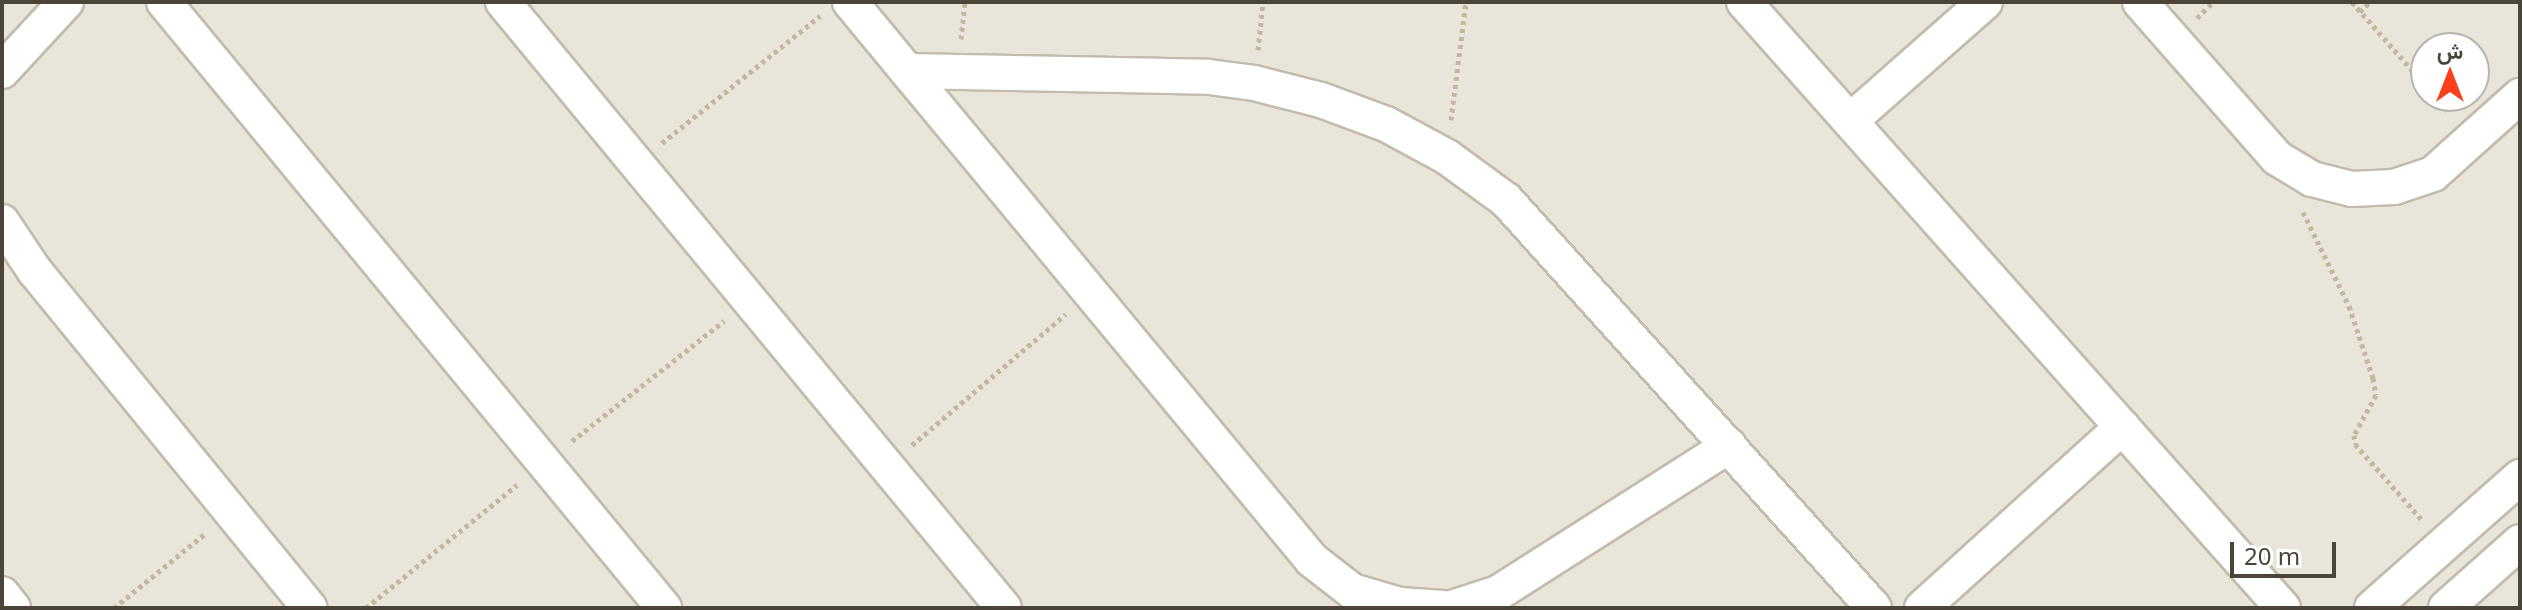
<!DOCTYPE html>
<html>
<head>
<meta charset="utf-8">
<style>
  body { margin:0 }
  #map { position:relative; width:2522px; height:610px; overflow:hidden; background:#f6f3ec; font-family:"Noto Sans",Vazirmatn,sans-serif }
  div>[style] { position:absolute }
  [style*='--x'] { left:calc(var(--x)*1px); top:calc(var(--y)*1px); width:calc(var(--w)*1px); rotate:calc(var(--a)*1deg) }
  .residential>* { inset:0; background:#eae5da }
  .path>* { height:5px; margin-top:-2.5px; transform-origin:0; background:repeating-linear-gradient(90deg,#c4b79f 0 4px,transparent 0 8px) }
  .roads { filter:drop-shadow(2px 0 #c2bbae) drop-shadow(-2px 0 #c2bbae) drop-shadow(0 2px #c2bbae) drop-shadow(0 -2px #c2bbae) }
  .street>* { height:34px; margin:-17px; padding:0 17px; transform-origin:17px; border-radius:17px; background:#fff }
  span { translate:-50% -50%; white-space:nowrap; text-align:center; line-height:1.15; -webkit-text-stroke:6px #fff; paint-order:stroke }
  .frame { position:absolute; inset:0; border:4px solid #4b4439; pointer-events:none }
  .north { position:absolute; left:2410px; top:32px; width:80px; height:80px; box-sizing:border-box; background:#fff; border:2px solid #b7b4b0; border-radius:50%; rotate:0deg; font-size:22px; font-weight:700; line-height:32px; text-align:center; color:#4b4439 }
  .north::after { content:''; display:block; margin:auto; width:28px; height:36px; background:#fc3f1d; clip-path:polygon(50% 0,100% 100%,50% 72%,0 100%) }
  .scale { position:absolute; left:2230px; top:542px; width:106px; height:36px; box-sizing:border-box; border:4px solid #4b4439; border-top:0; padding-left:10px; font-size:24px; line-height:28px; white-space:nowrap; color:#4b4439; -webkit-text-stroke:6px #fff; paint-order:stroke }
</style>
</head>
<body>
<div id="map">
  <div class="residential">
    <div style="clip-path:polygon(evenodd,2px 2px,2520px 2px,2520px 608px,2px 608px,2px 2px,2426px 48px,2474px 48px,2474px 96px,2426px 96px,2426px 48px)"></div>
  </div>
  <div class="path">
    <div style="--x:2352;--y:2;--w:112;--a:48.6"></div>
    <div style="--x:2360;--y:12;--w:14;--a:-45"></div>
    <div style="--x:2197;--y:18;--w:23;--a:-45"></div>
    <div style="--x:961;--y:39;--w:37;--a:-84"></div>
    <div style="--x:1258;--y:50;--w:48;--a:-84.1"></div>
    <div style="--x:2434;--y:96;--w:23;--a:47"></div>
    <div style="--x:1451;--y:120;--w:119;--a:-82.8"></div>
    <div style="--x:662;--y:143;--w:203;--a:-38.8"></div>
    <div style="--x:2303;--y:212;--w:105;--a:63.9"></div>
    <div style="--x:2349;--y:306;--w:76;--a:71.6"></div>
    <div style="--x:2373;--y:378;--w:17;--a:80"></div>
    <div style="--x:2376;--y:395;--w:46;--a:118.8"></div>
    <div style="--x:2354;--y:435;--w:9;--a:84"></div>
    <div style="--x:2355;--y:444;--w:101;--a:48.6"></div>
    <div style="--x:572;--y:441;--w:194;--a:-38.3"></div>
    <div style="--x:912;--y:445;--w:202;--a:-40.4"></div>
    <div style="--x:114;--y:608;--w:119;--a:-39.2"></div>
    <div style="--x:366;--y:608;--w:195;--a:-39.2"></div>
  </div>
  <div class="roads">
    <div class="street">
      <div style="--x:164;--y:2;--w:786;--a:50.47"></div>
      <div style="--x:503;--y:2;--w:786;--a:50.42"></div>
      <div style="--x:850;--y:2;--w:724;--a:50.38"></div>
      <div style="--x:1312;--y:560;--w:51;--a:37.8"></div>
      <div style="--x:1352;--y:591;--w:50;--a:16.3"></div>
      <div style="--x:1400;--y:605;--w:43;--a:4"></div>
      <div style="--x:1744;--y:2;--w:811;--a:48.35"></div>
      <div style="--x:2140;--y:2;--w:208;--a:48.7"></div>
      <div style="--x:2277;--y:158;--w:41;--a:31"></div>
      <div style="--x:2312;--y:179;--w:41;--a:14"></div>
      <div style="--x:2352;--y:189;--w:42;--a:-2.7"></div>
      <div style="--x:2394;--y:187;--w:41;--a:-18.4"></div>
      <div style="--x:2433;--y:174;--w:117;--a:-41.9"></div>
      <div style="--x:2;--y:71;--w:94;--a:-47.2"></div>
      <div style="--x:907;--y:71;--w:302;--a:1.1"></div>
      <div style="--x:1209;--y:77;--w:45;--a:7.6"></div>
      <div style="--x:1254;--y:83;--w:69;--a:14.2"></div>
      <div style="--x:1321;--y:100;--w:69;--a:20.3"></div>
      <div style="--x:1386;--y:124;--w:69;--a:28.4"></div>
      <div style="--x:1447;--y:157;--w:73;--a:36.1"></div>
      <div style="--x:1506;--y:200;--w:549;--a:47.95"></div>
      <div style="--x:1850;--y:121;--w:180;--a:-41.4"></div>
      <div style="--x:2;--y:222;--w:58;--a:56.3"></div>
      <div style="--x:34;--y:270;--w:436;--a:50.8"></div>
      <div style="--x:2;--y:594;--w:18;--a:52"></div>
      <div style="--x:1452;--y:608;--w:48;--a:-18.1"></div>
      <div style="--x:1498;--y:593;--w:274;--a:-32.5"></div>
      <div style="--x:1922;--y:608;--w:270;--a:-42.1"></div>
      <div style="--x:2372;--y:608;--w:198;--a:-41.5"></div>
      <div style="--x:2446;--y:608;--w:99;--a:-41.7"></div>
    </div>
  </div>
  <div class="frame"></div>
  <div class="north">ش</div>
  <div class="scale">20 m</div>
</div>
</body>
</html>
